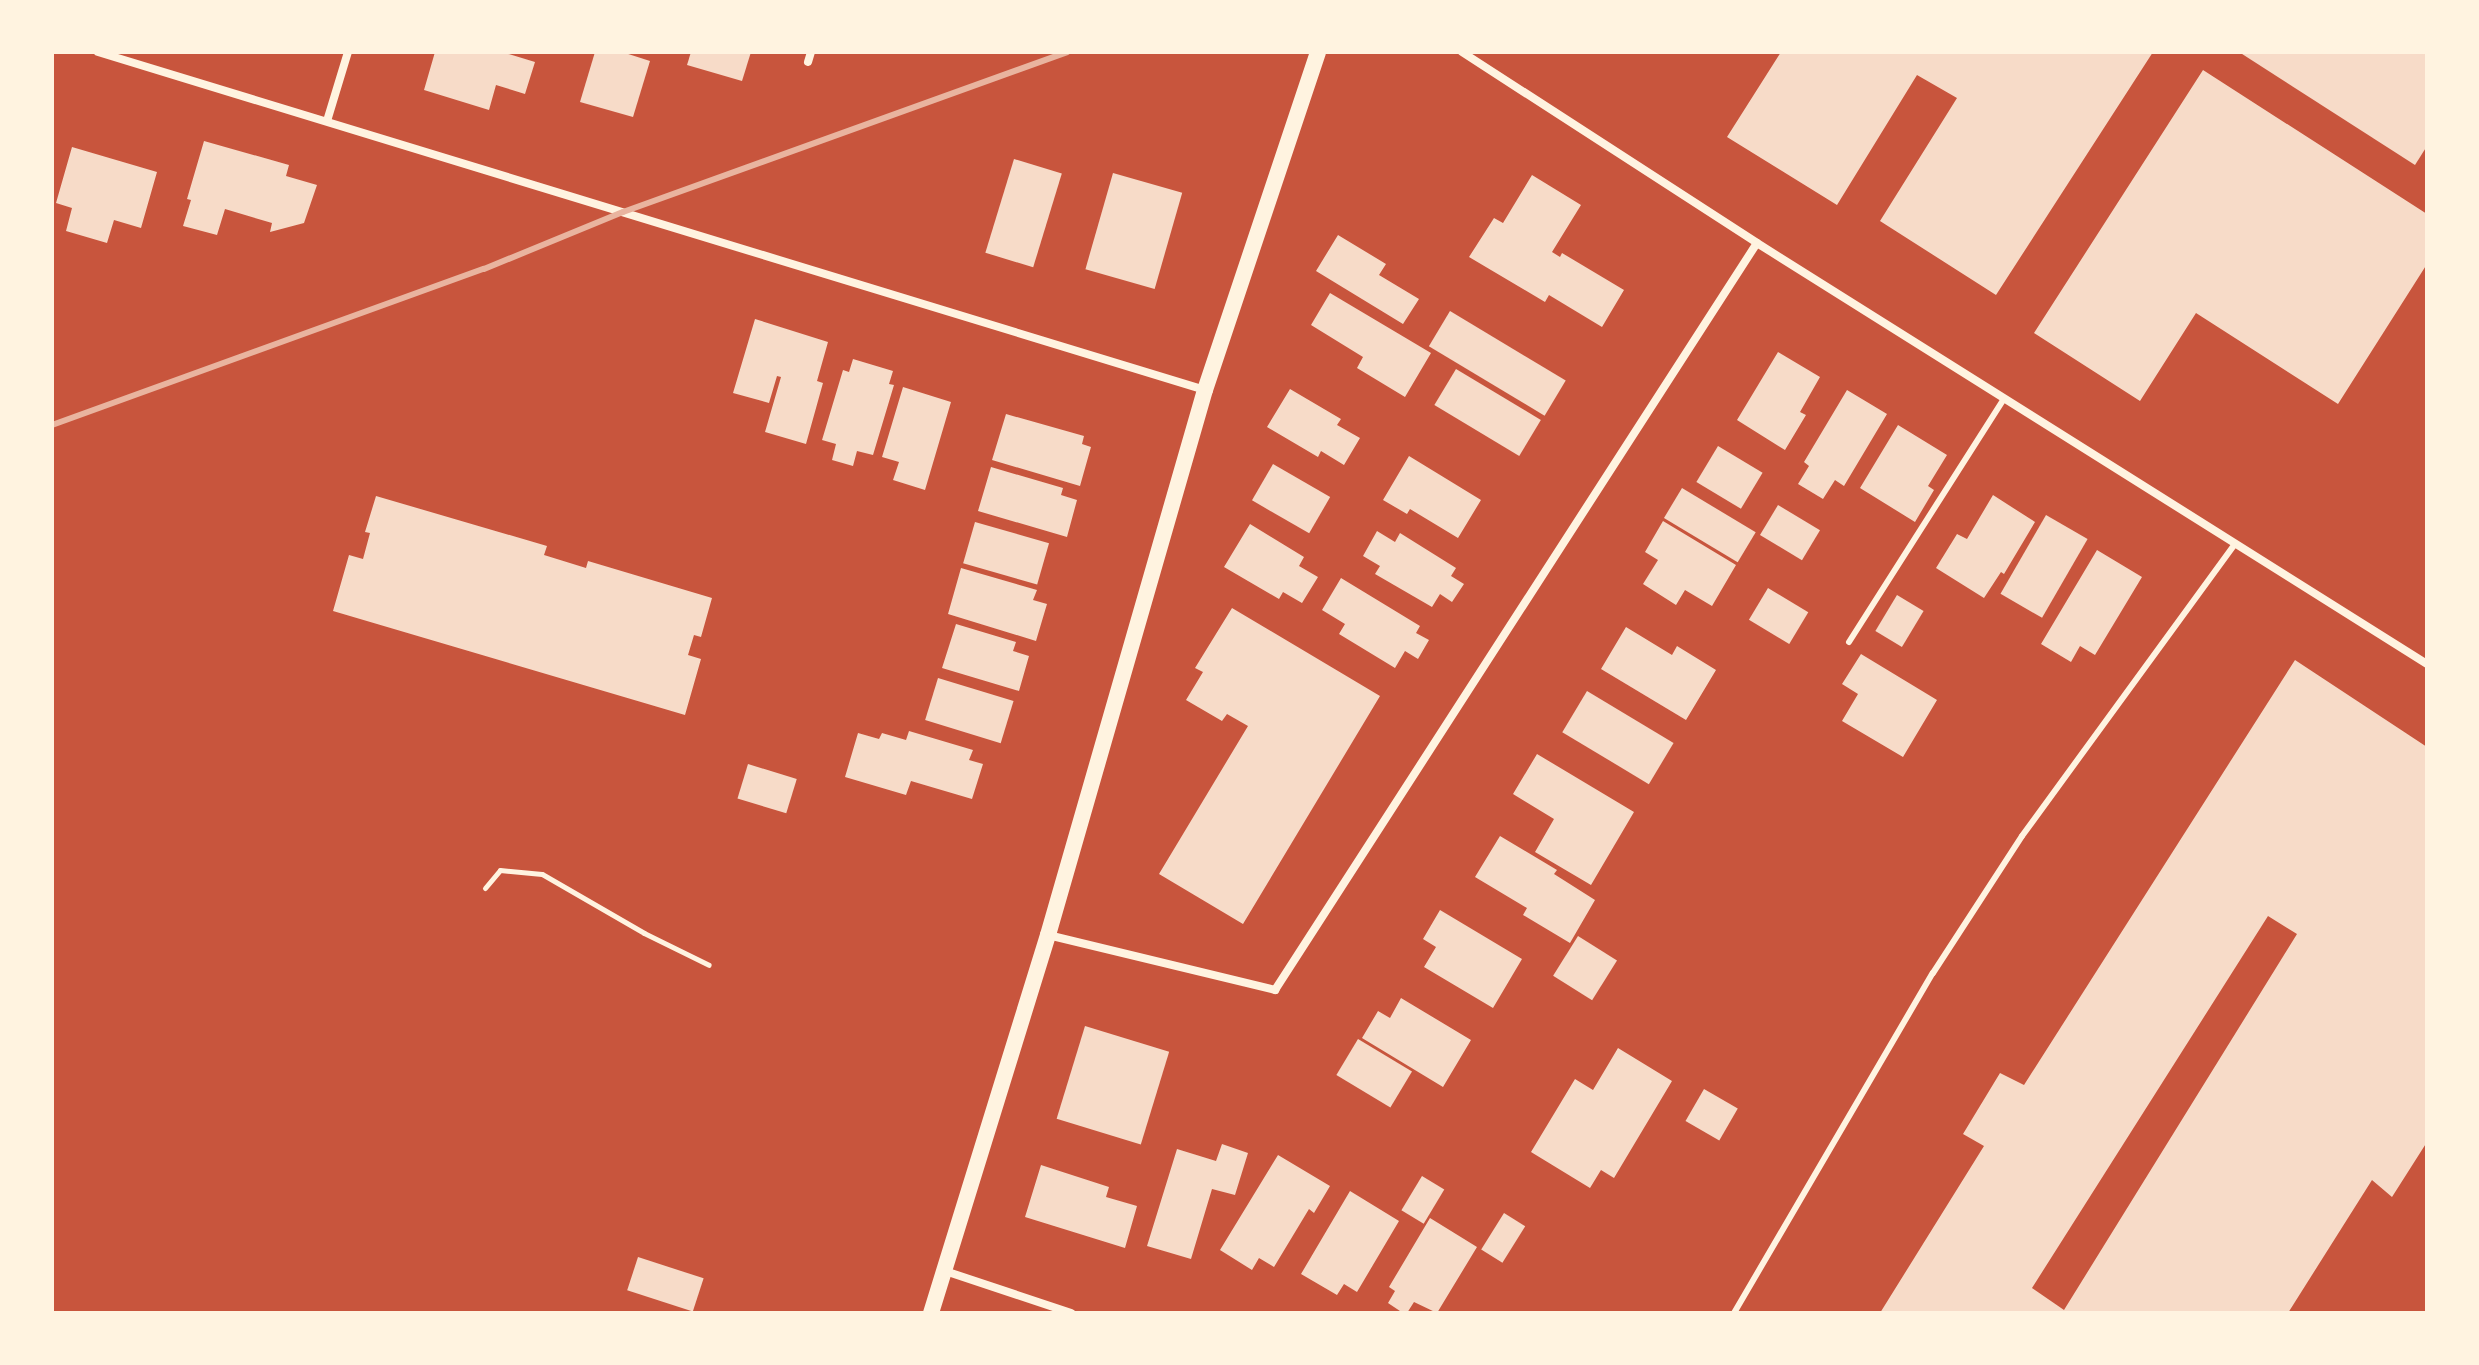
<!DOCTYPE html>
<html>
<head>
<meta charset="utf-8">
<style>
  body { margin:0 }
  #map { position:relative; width:2479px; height:1365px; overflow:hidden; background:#c8553d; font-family:Lato,sans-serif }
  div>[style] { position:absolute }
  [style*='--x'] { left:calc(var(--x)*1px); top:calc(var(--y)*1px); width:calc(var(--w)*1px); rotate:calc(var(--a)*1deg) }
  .building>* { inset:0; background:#f7dbc8; transform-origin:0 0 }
  .path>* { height:5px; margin:-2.5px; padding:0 2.5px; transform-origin:2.5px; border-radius:2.5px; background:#fff3e0 }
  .service>* { height:6px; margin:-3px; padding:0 3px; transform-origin:3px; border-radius:3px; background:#fff3e0 }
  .minor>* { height:8px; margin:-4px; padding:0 4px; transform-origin:4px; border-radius:4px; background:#fff3e0 }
  .secondary>* { height:16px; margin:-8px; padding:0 8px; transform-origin:8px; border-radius:8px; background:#fff3e0 }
  .rail>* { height:6px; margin:-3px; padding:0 3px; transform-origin:3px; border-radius:3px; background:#e9b49f }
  span { translate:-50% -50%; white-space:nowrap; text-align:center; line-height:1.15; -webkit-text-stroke:8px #fff3e0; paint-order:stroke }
  .frame { position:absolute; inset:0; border:54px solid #fff3e0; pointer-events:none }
</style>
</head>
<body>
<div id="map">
  <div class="building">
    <div style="clip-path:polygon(435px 52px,502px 52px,535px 62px,525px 94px,496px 85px,489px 110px,424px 90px)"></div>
    <div style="clip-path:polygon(595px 52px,622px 52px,650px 61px,633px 117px,580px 102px)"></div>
    <div style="clip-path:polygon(691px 52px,751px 52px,742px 81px,687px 65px)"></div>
    <div style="clip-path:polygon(1781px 52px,2153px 52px,1996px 295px,1880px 221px,1957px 98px,1917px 75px,1837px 205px,1727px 137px)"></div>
    <div style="clip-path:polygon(2239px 52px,2427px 52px,2427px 146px,2415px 165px)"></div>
    <div style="clip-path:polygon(2203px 70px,2427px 214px,2427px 264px,2338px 404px,2196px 313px,2140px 401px,2034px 333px)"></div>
    <div style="clip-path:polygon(204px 141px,289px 165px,286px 176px,317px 185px,304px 223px,270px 232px,272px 223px,225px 209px,217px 235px,183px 226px,191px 200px,187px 199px)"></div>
    <div style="clip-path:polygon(72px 147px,157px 172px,141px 228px,114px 220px,107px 243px,66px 231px,72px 208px,56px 203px)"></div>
    <div style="left:1014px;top:159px;width:50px;height:98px;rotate:17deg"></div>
    <div style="left:1113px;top:173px;width:72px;height:100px;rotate:16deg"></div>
    <div style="clip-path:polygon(1532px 175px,1581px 205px,1552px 252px,1560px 257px,1562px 253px,1624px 290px,1602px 327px,1549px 295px,1545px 302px,1469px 257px,1494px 218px,1503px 223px)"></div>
    <div style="clip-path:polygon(1338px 235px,1386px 264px,1379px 275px,1419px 299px,1403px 324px,1316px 271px)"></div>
    <div style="clip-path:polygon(1330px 293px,1431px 353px,1405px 397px,1357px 368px,1363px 357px,1311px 325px)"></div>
    <div style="left:1450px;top:311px;width:135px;height:41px;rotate:31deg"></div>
    <div style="clip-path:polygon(755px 319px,828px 342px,817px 381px,823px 383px,806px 444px,765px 432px,781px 377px,777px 376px,769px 403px,733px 393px)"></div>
    <div style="clip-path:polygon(1778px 352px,1820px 377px,1800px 412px,1806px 415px,1785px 450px,1737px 420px)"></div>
    <div style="clip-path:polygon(853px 359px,893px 371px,889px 384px,894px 385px,873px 455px,857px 451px,853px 466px,832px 460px,836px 444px,822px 440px,843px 370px,849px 372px)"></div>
    <div style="left:1456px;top:369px;width:99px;height:42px;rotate:31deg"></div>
    <div style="clip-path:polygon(903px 387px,951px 402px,925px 490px,893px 480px,899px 462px,882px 457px)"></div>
    <div style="clip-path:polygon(1290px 389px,1341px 419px,1337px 425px,1360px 438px,1344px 465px,1321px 451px,1318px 457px,1267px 427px)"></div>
    <div style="clip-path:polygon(1847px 390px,1887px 414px,1844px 486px,1835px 480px,1823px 499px,1798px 484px,1809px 466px,1804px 462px)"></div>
    <div style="clip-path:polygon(1006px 414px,1084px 436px,1082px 444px,1091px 447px,1080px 486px,992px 460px)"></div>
    <div style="clip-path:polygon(1898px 425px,1947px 455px,1928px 486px,1934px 490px,1915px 522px,1860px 488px)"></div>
    <div style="left:1718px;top:446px;width:52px;height:42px;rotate:31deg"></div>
    <div style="clip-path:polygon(1409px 456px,1481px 500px,1458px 538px,1410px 509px,1407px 514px,1383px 500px)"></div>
    <div style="left:1273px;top:464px;width:66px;height:42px;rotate:30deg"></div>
    <div style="clip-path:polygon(991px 467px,1063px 488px,1061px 495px,1077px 500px,1067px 537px,978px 511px)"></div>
    <div style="left:1682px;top:488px;width:86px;height:35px;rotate:31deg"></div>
    <div style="clip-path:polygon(1993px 495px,2035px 522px,2004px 574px,2001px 572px,1984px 598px,1936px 568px,1957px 534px,1967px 539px)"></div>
    <div style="clip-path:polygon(376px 496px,547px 546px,544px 555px,586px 568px,588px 561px,712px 598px,701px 637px,694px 635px,688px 655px,701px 659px,685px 715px,333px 611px,349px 555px,363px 559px,370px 533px,365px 532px)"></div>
    <div style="left:1778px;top:505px;width:49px;height:35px;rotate:31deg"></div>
    <div style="left:2046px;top:515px;width:48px;height:91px;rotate:30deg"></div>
    <div style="clip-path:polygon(1663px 521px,1736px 565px,1712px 606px,1685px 590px,1676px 605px,1643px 584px,1658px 560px,1645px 552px)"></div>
    <div style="left:975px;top:522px;width:77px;height:43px;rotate:16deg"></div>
    <div style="clip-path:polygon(1250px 524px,1304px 557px,1299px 566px,1318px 577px,1302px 603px,1283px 592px,1279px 599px,1224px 567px)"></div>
    <div style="clip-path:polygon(1377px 531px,1395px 542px,1400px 533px,1456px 568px,1451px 576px,1464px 584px,1452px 602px,1440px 594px,1432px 607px,1375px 574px,1380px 566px,1363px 556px)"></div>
    <div style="clip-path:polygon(2097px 550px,2142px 577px,2095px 655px,2080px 646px,2071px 662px,2041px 644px)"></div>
    <div style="clip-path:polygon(961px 568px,1037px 590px,1033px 600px,1047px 604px,1036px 641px,948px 614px)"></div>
    <div style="clip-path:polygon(1341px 578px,1420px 626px,1416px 633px,1429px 640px,1418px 659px,1405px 651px,1395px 668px,1339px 634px,1345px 624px,1322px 610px)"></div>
    <div style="left:1768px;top:588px;width:47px;height:37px;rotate:31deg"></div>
    <div style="left:1897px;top:595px;width:31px;height:42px;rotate:31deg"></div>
    <div style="clip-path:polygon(1232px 608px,1380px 696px,1243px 924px,1159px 874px,1248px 726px,1227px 714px,1222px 721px,1186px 700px,1203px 672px,1195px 668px)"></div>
    <div style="clip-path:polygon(956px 624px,1016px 642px,1013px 651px,1029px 656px,1019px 691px,942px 668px)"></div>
    <div style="clip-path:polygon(1626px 627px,1672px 655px,1677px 646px,1716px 670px,1686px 720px,1601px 669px)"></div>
    <div style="clip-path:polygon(1861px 654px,1937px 700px,1903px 757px,1842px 721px,1858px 694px,1842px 684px)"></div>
    <div style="clip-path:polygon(evenodd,2295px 660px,2427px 747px,2427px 1142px,2392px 1197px,2372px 1180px,2288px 1313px,1880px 1313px,1984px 1146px,1963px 1134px,2000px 1073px,2024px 1085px,2295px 660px,2268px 916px,2297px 934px,2064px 1310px,2032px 1288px,2268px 916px)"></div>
    <div style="left:938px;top:678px;width:79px;height:44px;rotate:17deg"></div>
    <div style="left:1587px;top:691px;width:101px;height:48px;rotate:31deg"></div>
    <div style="clip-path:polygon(909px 731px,973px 750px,969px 760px,983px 764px,972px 799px,911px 781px,906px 795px,845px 777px,858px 733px,879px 739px,882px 733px,906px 740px)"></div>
    <div style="clip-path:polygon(1537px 754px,1634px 812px,1591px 885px,1535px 852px,1554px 819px,1513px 794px)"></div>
    <div style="left:748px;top:764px;width:51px;height:36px;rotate:17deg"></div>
    <div style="clip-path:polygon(1500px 836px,1557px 870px,1554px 874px,1595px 900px,1570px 943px,1523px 915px,1527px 908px,1475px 877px)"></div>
    <div style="clip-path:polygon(1440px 910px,1522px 959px,1493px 1008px,1424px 967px,1436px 947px,1423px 939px)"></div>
    <div style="left:1578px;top:936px;width:46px;height:47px;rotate:32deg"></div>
    <div style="clip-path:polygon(1401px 998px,1471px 1040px,1443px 1087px,1362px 1038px,1378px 1011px,1390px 1018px)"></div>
    <div style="left:1085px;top:1026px;width:88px;height:97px;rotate:17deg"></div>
    <div style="left:1358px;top:1039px;width:63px;height:42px;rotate:31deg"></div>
    <div style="clip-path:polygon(1618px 1048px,1672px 1081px,1614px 1178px,1601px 1170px,1590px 1188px,1531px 1152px,1575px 1079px,1593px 1090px)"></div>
    <div style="left:1704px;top:1089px;width:39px;height:37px;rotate:30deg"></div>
    <div style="clip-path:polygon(1222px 1144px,1248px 1153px,1235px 1195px,1212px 1189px,1191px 1259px,1147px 1246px,1177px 1149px,1216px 1161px)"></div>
    <div style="clip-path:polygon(1278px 1155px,1330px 1186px,1314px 1213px,1309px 1209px,1274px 1267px,1259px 1258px,1252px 1270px,1220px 1250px)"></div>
    <div style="clip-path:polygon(1041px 1165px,1109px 1187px,1106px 1197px,1137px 1206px,1125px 1248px,1025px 1217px)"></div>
    <div style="left:1422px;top:1176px;width:26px;height:40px;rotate:31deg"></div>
    <div style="clip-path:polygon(1350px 1191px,1399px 1221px,1357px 1292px,1344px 1284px,1337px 1295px,1301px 1274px)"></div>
    <div style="left:1504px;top:1213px;width:25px;height:43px;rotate:32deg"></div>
    <div style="clip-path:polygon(1430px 1218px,1477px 1247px,1437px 1313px,1414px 1302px,1407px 1313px,1403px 1313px,1388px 1303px,1395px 1291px,1389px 1287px)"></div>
    <div style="left:638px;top:1257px;width:69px;height:35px;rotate:18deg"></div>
  </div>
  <div class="path">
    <div style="--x:485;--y:888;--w:23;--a:-50"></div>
    <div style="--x:500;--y:870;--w:42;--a:5.4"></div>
    <div style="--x:542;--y:874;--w:118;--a:30"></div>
    <div style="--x:644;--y:933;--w:72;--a:26.2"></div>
  </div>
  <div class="service">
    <div style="--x:1849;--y:642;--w:288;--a:-57.5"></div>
    <div style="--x:1734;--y:1313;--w:394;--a:-59.7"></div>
    <div style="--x:1933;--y:973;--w:163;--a:-57"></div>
    <div style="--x:2022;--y:836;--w:360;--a:-53.9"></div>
  </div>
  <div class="minor">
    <div style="--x:98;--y:52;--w:1157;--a:16.98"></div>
    <div style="--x:1462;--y:52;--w:351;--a:32.9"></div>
    <div style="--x:1757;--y:243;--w:791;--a:32.14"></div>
    <div style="--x:808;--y:62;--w:10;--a:-73"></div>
    <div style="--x:327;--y:121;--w:72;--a:-73.1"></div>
    <div style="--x:1048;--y:935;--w:234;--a:13.6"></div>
    <div style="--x:1275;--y:990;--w:889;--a:-57.17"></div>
    <div style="--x:945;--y:1271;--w:133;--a:18.4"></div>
  </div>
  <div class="secondary">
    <div style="--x:931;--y:1313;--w:396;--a:-72.8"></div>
    <div style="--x:1048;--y:935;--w:567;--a:-73.93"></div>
    <div style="--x:1205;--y:390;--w:356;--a:-71.5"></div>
  </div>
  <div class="rail">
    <div style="--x:52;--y:425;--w:459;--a:-19.9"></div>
    <div style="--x:484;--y:269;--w:150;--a:-22.3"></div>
    <div style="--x:623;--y:212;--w:472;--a:-19.8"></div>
  </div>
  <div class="frame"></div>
</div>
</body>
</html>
